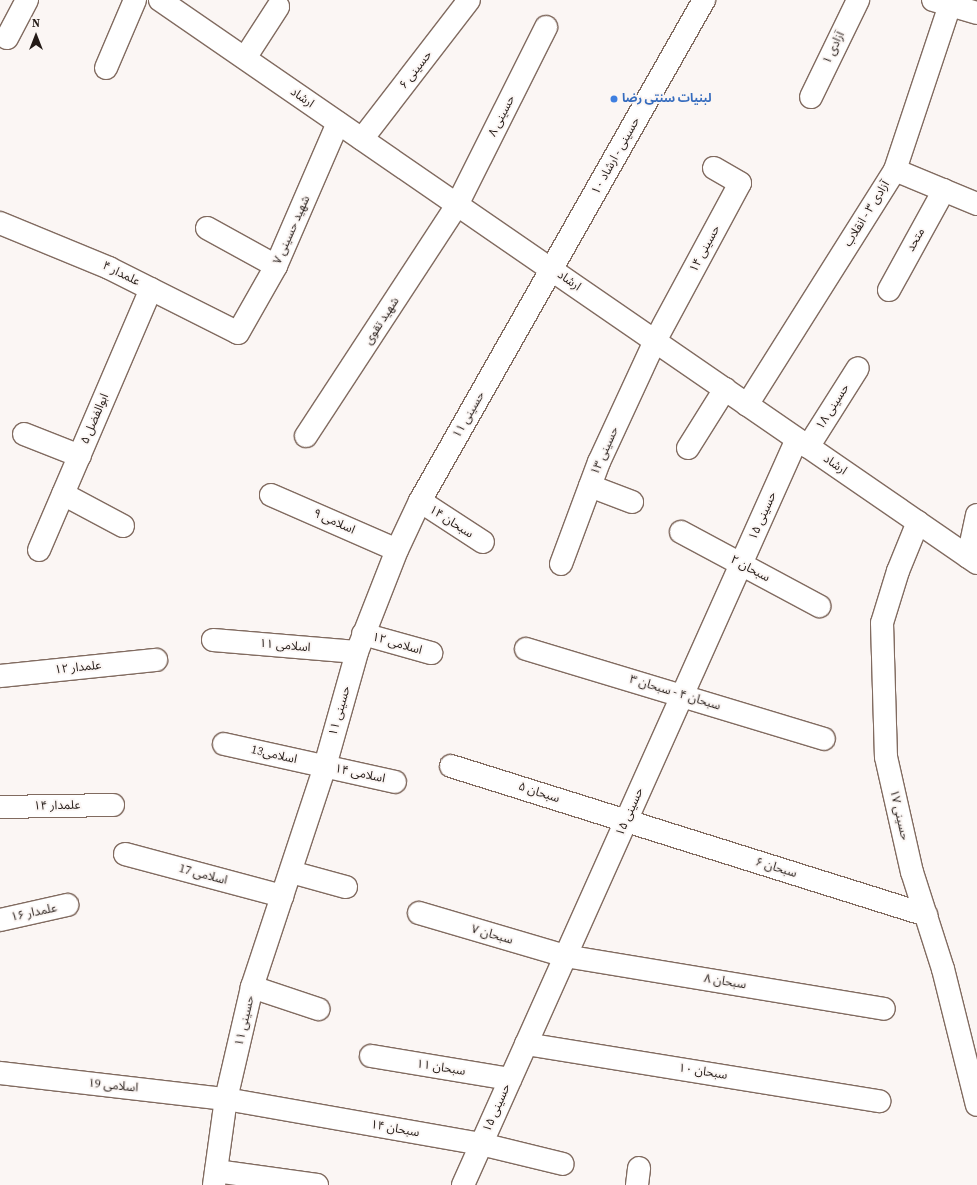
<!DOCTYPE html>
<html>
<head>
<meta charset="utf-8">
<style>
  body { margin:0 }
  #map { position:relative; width:977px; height:1185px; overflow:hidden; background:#fbf6f4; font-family:"Source Serif 4","Noto Sans Arabic",serif }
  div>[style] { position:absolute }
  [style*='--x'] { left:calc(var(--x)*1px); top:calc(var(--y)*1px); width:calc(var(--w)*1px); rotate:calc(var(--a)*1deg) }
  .roads { filter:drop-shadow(1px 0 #816b60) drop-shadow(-1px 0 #816b60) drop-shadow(0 1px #816b60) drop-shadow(0 -1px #816b60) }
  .minor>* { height:22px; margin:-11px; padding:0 11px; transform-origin:11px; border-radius:11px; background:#fff }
  .dots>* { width:11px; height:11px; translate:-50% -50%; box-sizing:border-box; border:2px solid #fbf6f4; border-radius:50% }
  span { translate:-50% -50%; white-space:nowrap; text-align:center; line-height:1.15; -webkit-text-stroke:3.5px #fbf6f4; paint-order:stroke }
  .street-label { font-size:12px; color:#241b17 }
  .shop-label { font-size:12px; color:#366cbe; font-weight:700 }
  .left { translate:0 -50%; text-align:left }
  .north { position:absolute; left:16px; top:16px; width:40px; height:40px; -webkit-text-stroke:3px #fbf6f4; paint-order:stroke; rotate:0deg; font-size:11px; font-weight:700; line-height:16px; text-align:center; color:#241b17 }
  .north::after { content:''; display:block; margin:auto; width:14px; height:18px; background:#241b17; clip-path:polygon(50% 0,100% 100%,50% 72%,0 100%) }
</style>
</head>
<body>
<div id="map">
  <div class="roads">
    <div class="minor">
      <div style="--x:160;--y:0;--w:992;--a:34.57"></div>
      <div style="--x:933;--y:0;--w:46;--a:16.5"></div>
      <div style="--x:7;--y:38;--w:43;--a:-62.2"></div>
      <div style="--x:245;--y:58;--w:61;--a:-57.1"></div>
      <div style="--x:106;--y:68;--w:74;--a:-66.9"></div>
      <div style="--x:811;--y:97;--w:108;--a:-64.1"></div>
      <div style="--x:362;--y:139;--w:175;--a:-52.4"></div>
      <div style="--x:895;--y:170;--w:89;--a:22.5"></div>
      <div style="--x:0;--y:223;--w:118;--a:22.4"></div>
      <div style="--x:109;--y:268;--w:144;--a:26.7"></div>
      <div style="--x:238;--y:333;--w:77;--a:-60.4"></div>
      <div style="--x:276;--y:266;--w:156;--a:-66.6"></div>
      <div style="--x:207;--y:228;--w:79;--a:28.8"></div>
      <div style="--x:889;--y:290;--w:114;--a:-61.2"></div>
      <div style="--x:747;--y:405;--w:278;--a:-57.8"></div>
      <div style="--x:895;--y:170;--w:174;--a:-71.6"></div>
      <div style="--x:24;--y:434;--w:60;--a:21.4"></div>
      <div style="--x:306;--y:436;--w:276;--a:-56.8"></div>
      <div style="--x:457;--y:205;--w:199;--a:-63.4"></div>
      <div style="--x:808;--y:447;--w:93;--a:-57.7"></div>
      <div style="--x:688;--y:448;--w:70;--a:-57.9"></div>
      <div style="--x:590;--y:486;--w:45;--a:20.9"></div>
      <div style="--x:63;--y:494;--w:68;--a:28.1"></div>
      <div style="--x:271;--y:495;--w:137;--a:23.6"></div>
      <div style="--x:420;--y:501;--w:75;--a:33.1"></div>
      <div style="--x:918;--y:522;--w:53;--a:112.2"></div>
      <div style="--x:898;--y:571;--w:54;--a:107.1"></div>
      <div style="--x:882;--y:623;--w:134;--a:88.3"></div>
      <div style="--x:886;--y:757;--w:118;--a:77.3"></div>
      <div style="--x:912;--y:872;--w:102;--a:72.3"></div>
      <div style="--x:943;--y:969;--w:140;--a:76"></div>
      <div style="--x:681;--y:532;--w:157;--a:28.2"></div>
      <div style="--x:39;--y:550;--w:284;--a:-66.8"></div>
      <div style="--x:968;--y:557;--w:43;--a:-77.9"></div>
      <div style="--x:561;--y:564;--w:109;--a:-69.6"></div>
      <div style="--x:599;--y:462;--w:133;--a:-65.2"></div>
      <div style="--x:655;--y:341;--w:179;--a:-61.7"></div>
      <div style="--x:740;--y:183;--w:30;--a:-150"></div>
      <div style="--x:363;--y:634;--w:71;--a:15.6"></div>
      <div style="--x:213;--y:640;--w:144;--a:4.8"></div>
      <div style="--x:526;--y:649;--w:311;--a:16.8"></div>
      <div style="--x:0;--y:676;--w:157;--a:-5.9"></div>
      <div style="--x:224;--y:744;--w:175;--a:12.5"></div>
      <div style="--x:451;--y:766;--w:498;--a:17.4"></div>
      <div style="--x:0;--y:807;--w:113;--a:-1"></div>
      <div style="--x:125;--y:854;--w:163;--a:15"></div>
      <div style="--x:291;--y:872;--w:57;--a:15.3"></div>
      <div style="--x:419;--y:913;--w:152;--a:16.4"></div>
      <div style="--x:565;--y:956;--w:323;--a:9.4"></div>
      <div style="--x:0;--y:920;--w:69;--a:-12.6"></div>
      <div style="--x:252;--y:987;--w:70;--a:18.4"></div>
      <div style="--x:526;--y:1044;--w:358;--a:9.2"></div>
      <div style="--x:371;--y:1056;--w:141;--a:9.4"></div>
      <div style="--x:0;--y:1073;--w:227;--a:6.6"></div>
      <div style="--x:226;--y:1099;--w:259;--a:10"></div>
      <div style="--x:481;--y:1144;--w:84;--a:13.7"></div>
      <div style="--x:216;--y:1171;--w:102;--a:7.9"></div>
      <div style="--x:214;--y:1185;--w:87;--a:-82.1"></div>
      <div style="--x:226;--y:1099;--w:115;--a:-76.9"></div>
      <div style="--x:252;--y:987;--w:233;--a:-71.7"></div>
      <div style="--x:325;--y:766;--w:118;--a:-74.3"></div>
      <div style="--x:357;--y:652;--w:110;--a:-68.6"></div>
      <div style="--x:397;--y:550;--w:54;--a:-64.9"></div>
      <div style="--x:420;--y:501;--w:576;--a:-60.45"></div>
      <div style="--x:463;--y:1185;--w:817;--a:-65.88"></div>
      <div style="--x:637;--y:1185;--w:17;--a:-83"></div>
    </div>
  </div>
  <div class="dots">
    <div style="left:614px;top:99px;background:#3f7fe0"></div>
  </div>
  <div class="street-label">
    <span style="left:834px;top:48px;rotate:-64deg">آزادی ۱</span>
    <span style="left:416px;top:70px;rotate:-52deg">حسینی ۶</span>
    <span style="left:302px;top:98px;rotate:35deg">ارشاد</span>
    <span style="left:502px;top:116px;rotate:-63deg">حسینی ۸</span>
    <span style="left:616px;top:156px;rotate:-61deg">حسینی - ارشاد ۱۰</span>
    <span style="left:867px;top:214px;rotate:-58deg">آزادی ۳ - انقلاب</span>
    <span style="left:292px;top:230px;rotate:-66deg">شهید حسینی ۷</span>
    <span style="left:916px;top:240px;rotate:-61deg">متحد</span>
    <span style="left:705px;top:249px;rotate:-62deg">حسینی ۱۴</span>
    <span style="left:121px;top:274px;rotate:26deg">علمدار ۴</span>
    <span style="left:569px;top:281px;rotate:35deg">ارشاد</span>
    <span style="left:382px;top:321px;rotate:-57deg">شهید تقوی</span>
    <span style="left:833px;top:407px;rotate:-58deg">حسینی ۱۸</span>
    <span style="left:469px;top:415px;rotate:-60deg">حسینی ۱۱</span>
    <span style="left:95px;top:419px;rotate:-67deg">ابوالفضل ۵</span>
    <span style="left:605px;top:451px;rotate:-66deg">حسینی ۱۳</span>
    <span style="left:835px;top:465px;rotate:35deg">ارشاد</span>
    <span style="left:763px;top:516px;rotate:-66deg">حسینی ۱۵</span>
    <span style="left:334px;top:522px;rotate:24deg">اسلامی ۹</span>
    <span style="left:451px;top:522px;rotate:33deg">سبحان ۱۴</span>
    <span style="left:750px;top:569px;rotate:28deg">سبحان ۲</span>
    <span style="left:397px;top:644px;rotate:16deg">اسلامی ۱۲</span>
    <span style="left:285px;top:646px;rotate:5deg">اسلامی ۱۱</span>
    <span style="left:78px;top:668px;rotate:-6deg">علمدار ۱۲</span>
    <span style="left:675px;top:693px;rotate:17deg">سبحان ۴ - سبحان ۳</span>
    <span style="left:340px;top:711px;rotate:-74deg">حسینی ۱۱</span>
    <span style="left:274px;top:755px;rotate:13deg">اسلامی13</span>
    <span style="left:360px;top:774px;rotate:12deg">اسلامی ۱۴</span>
    <span style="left:539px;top:793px;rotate:18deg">سبحان ۵</span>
    <span style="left:57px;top:806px;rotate:-1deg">علمدار ۱۴</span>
    <span style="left:630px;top:812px;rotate:-66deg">حسینی ۱۵</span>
    <span style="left:899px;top:815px;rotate:77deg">حسینی ۱۷</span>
    <span style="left:776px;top:868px;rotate:17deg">سبحان ۶</span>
    <span style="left:203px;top:875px;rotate:15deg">اسلامی 17</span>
    <span style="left:34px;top:913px;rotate:-12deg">علمدار ۱۶</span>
    <span style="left:492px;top:935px;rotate:16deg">سبحان ۷</span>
    <span style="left:725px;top:982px;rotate:9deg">سبحان ۸</span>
    <span style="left:245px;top:1021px;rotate:-77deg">حسینی ۱۱</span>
    <span style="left:441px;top:1068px;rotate:9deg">سبحان ۱۱</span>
    <span style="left:703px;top:1072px;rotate:9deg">سبحان ۱۰</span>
    <span style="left:113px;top:1086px;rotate:6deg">اسلامی ۱9</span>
    <span style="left:497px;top:1108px;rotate:-66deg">حسینی ۱۵</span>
    <span style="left:395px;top:1129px;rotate:10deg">سبحان ۱۴</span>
  </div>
  <div class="shop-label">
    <span class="left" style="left:622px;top:99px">لبنیات سنتی رضا</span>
  </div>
  <div class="north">N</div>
</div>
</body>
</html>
